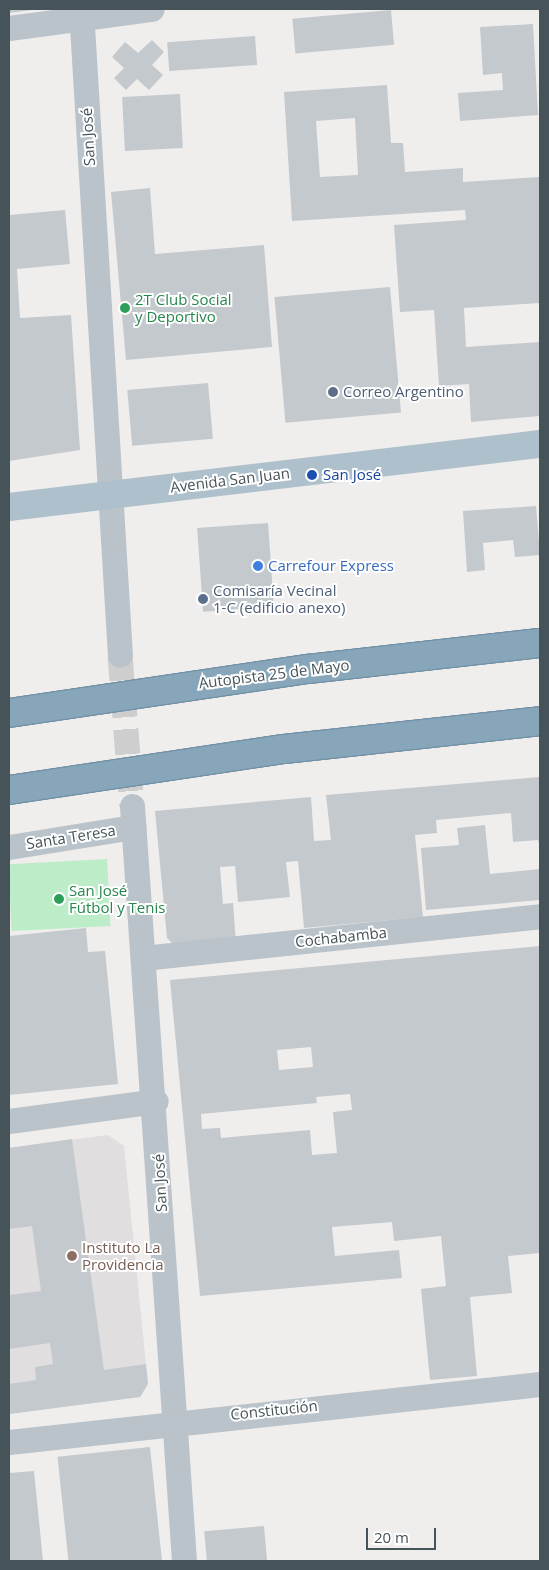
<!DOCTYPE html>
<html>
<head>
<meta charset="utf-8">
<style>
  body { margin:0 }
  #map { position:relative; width:549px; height:1570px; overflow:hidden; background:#f0eded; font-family:"Open Sans",sans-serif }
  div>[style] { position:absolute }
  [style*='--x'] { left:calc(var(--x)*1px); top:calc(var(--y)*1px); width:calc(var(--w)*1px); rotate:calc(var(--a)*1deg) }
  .education>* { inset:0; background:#e1dedf }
  .green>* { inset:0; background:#bdecc9; transform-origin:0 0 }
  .building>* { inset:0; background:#c4c9cd; transform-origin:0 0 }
  .minor-tunnel>* { height:25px; margin-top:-12.5px; transform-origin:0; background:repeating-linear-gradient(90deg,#cececf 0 25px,transparent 0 37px) }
  .minor>* { height:25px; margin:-12.5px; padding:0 12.5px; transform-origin:12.5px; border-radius:12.5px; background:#b9c3c9 }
  .primary>* { height:28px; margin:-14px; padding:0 14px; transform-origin:14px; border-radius:14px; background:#aec0cb }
  .bridges { filter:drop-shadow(1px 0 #7291a5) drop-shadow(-1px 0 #7291a5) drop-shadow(0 1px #7291a5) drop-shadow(0 -1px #7291a5) }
  .motorway-bridge>* { height:28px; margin:-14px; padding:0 14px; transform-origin:14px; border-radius:14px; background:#87a6ba }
  .dots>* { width:14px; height:14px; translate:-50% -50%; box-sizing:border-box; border:2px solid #fff; border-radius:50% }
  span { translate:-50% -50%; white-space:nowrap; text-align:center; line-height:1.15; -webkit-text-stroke:4px #fff; paint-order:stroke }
  .street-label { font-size:15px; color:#465359 }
  .leisure-label { font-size:15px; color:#27864d }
  .left { translate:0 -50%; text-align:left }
  .service-label { font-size:15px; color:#4e5e75 }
  .transit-label { font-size:15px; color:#164399 }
  .shop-label { font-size:15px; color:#366cbe }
  .education-label { font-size:15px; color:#785e54 }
  .frame { position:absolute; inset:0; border:10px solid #465359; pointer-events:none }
  .scale { position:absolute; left:366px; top:1528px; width:70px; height:22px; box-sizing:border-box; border:2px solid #465359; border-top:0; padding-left:6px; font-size:15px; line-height:18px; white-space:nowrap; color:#465359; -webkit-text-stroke:4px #fff; paint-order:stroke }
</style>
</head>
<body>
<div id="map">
  <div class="education">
    <div style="clip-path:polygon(108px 1135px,124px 1146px,148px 1384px,140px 1397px,9px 1414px,9px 1148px)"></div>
  </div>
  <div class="green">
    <div style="left:107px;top:859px;width:67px;height:99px;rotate:87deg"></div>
  </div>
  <div class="building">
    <div style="clip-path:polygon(9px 9px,31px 9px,32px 10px,9px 13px)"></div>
    <div style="left:391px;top:10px;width:35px;height:99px;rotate:85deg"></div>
    <div style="clip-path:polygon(533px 24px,538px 115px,460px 121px,458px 93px,503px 90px,502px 73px,483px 75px,480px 27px)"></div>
    <div style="left:255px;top:36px;width:29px;height:88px;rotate:86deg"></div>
    <div style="clip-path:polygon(152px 40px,164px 52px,152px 65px,163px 75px,149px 90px,137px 79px,126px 90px,114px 78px,124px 68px,112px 57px,125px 42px,138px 53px)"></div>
    <div style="clip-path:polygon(evenodd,387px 85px,391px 143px,403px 143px,405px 172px,463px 168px,463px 182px,540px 177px,540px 303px,464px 308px,466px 347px,540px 342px,540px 416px,471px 422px,469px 384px,439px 386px,434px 310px,400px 312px,394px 225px,466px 220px,465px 210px,292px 221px,284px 92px,387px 85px,355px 118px,358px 175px,320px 177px,316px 121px,355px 118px)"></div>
    <div style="left:180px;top:94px;width:54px;height:58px;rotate:87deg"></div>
    <div style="clip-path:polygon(150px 188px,155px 254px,264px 245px,272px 347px,126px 360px,111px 192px)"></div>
    <div style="clip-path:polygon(65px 210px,70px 264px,17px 269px,20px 318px,71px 315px,80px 450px,9px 461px,9px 215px)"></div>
    <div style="left:390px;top:287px;width:126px;height:116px;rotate:85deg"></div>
    <div style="left:208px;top:383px;width:56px;height:81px;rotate:85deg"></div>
    <div style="clip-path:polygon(536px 506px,540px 555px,515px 557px,513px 540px,483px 543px,485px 570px,467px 572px,463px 511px)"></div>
    <div style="left:268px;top:523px;width:84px;height:71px;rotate:86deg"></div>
    <div style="clip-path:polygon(540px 777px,540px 847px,538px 840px,513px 842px,511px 813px,436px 820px,437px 833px,415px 835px,423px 917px,304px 928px,298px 861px,286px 862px,290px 897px,238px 902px,235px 866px,220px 867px,223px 904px,233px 903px,236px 943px,177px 948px,167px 938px,155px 811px,311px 797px,314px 841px,331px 840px,326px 795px)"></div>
    <div style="clip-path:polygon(485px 825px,490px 874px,540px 869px,540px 900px,426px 910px,421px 848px,459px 845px,457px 828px)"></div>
    <div style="clip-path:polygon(86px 928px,88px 952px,105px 951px,118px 1084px,9px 1095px,9px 936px)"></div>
    <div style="clip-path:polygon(evenodd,540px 946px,540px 1253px,508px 1256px,512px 1293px,470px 1297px,477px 1376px,430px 1380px,421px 1289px,446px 1286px,441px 1236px,394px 1241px,392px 1222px,332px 1227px,335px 1256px,399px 1250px,402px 1278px,200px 1296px,170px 980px,540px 946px,311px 1047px,313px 1067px,279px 1070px,277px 1050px,311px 1047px,540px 946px,350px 1094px,352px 1110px,333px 1112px,337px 1153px,312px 1155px,310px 1130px,221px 1138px,220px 1128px,202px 1129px,201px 1114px,317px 1103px,316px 1097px,350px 1094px)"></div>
    <div style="clip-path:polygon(72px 1139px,104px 1370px,146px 1364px,148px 1384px,140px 1397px,9px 1414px,9px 1384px,36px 1380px,35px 1367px,53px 1364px,50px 1343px,9px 1349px,9px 1295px,41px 1291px,32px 1226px,9px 1229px,9px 1148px)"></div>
    <div style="left:150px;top:1447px;width:115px;height:93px;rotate:84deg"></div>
    <div style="clip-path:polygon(34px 1471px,43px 1561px,9px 1561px,9px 1473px)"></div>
    <div style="left:264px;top:1526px;width:35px;height:60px;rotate:85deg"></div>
  </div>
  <div class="minor-tunnel">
    <div style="--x:120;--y:655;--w:151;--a:85.5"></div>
  </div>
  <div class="minor">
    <div style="--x:81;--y:9;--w:647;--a:86.55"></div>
    <div style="--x:9;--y:28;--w:144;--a:-7.6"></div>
    <div style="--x:132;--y:806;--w:757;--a:86.06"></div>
    <div style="--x:9;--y:847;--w:126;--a:-9.2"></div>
    <div style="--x:143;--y:958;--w:399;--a:-6"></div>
    <div style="--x:9;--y:1121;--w:148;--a:-7.7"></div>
    <div style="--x:9;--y:1442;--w:534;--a:-6.23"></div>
  </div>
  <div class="primary">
    <div style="--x:9;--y:507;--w:535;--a:-6.77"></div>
  </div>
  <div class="bridges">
    <div class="motorway-bridge">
      <div style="--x:9;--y:713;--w:302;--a:-8.4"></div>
      <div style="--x:308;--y:669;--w:233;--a:-6.4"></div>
      <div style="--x:9;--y:790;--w:278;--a:-8.5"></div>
      <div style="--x:284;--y:749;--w:258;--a:-6.2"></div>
    </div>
  </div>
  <div class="dots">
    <div style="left:125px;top:308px;background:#2e9e5b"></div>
    <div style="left:333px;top:392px;background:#5c6f8a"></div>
    <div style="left:312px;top:475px;background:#1a4fb4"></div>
    <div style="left:258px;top:566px;background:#3f7fe0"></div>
    <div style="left:203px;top:599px;background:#5c6f8a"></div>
    <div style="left:59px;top:899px;background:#2e9e5b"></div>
    <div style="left:72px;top:1256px;background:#8d6e63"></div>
  </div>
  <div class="street-label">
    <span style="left:88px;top:137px;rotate:-93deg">San José</span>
    <span style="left:230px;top:480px;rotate:-7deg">Avenida San Juan</span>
    <span style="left:274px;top:674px;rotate:-7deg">Autopista 25 de Mayo</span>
    <span style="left:71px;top:837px;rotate:-9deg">Santa Teresa</span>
    <span style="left:341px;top:937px;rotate:-6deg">Cochabamba</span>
    <span style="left:160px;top:1183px;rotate:-93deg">San José</span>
    <span style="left:274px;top:1410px;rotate:-6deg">Constitución</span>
  </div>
  <div class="leisure-label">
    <span class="left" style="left:135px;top:308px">2T Club Social<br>y Deportivo</span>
    <span class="left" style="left:69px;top:899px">San José<br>Fútbol y Tenis</span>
  </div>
  <div class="service-label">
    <span class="left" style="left:343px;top:392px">Correo Argentino</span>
    <span class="left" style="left:213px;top:599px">Comisaría Vecinal<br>1-C (edificio anexo)</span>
  </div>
  <div class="transit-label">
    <span class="left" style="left:323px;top:475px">San José</span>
  </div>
  <div class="shop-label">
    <span class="left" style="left:268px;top:566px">Carrefour Express</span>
  </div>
  <div class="education-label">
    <span class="left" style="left:82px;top:1256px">Instituto La<br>Providencia</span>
  </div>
  <div class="frame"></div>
  <div class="scale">20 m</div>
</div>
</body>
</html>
